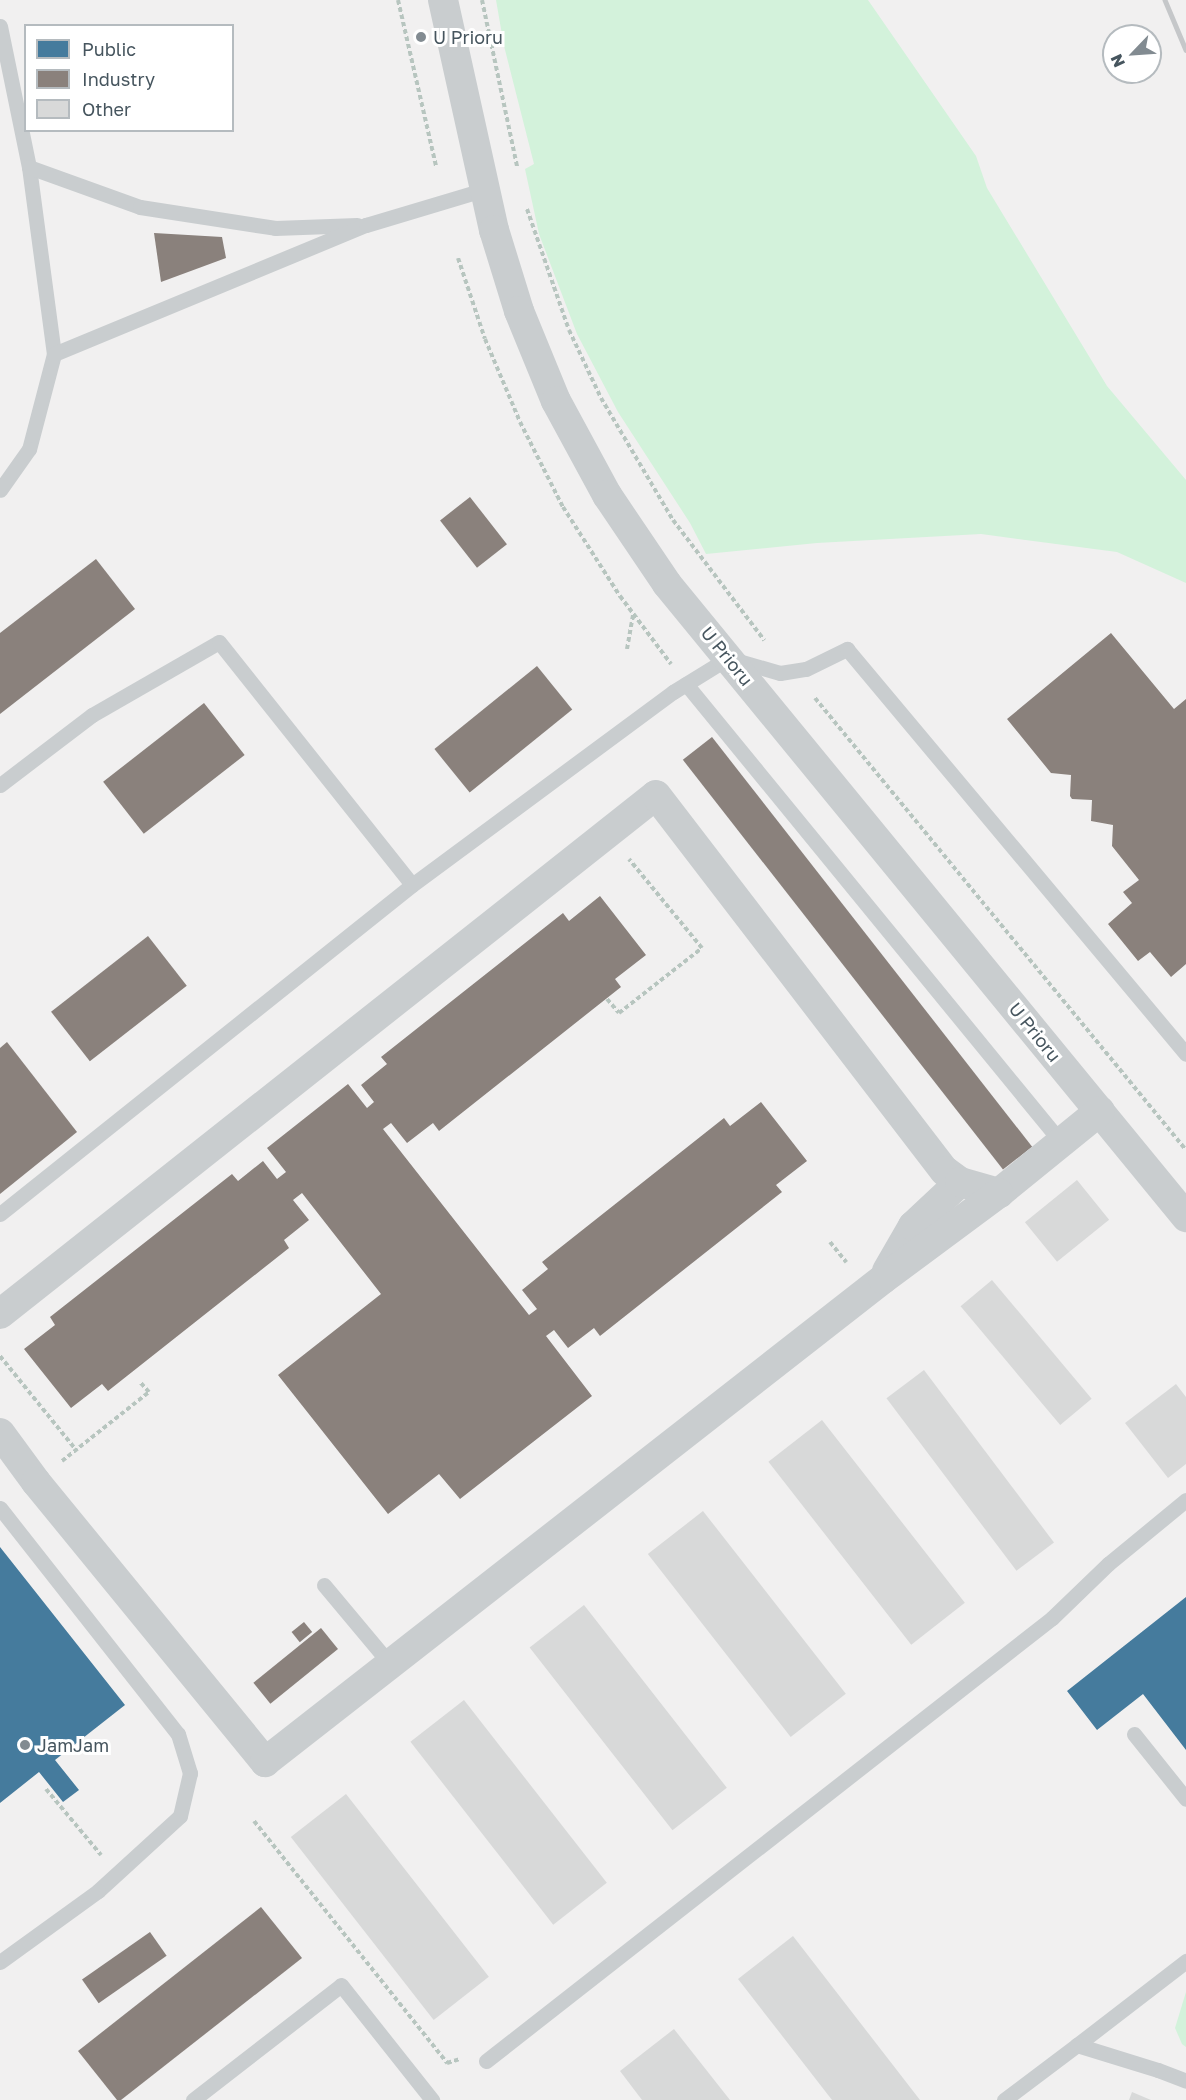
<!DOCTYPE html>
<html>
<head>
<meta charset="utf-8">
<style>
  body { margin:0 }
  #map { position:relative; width:1186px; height:2100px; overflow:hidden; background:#f1f0f0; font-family:"Golos Text",sans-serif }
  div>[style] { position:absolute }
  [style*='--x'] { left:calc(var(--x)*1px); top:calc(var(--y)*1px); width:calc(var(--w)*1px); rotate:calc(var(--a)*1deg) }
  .green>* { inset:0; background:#d3f2db }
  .public>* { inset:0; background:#457b9d }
  .industry>* { inset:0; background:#8a817c; transform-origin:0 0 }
  .building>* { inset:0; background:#d8d9d9; transform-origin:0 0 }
  .path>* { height:4px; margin-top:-2px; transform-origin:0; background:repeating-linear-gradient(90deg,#b7c5bf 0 4.5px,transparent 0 7.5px) }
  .lane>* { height:15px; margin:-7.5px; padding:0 7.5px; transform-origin:7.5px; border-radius:7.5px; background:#c9cdcf }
  .street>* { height:30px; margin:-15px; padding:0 15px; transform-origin:15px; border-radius:15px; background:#c9cdcf }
  .rail>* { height:4.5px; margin:-2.25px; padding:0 2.25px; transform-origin:2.25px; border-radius:2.25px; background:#c5c7c9 }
  .dots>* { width:16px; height:16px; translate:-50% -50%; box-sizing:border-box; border:3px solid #fff; border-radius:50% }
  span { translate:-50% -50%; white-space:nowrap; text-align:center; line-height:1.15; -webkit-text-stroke:6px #fff; paint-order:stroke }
  .poi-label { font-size:18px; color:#46555e }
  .left { translate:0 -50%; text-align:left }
  .street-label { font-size:18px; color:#46555e }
  .legend { position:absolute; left:24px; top:24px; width:210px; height:108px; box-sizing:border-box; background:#fff; border:2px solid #b5bbbf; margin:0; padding:8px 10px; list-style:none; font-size:18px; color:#46555e }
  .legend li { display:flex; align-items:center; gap:12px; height:30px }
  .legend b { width:30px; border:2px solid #b5bbbf }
  .north { position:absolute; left:1102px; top:24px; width:60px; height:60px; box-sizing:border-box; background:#fff; border:2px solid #b5bbbf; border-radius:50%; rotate:245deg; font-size:16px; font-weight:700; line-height:24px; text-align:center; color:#46555e }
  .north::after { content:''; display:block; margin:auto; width:21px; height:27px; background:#828b91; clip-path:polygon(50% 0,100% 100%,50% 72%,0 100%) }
</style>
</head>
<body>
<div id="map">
  <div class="green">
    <div style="clip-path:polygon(496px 0,868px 0,976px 156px,987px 188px,1107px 386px,1186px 480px,1186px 583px,1117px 552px,981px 534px,817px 543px,706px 554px,690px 523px,618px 412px,577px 334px,539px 234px,525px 169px,534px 164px,504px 46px)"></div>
    <div style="clip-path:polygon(1186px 1992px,1186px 2047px,1182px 2044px,1175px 2028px)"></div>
  </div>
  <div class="public">
    <div style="clip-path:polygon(0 1547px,125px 1705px,55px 1760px,79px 1790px,63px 1802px,39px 1772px,0 1803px)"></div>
    <div style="clip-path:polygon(1186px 1597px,1186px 1750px,1143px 1694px,1097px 1730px,1067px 1691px)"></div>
  </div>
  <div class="industry">
    <div style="clip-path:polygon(154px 233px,222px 237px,226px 258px,161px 282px)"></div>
    <div style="left:470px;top:497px;width:60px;height:38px;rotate:52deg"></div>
    <div style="clip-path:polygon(96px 559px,135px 609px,0 714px,0 633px)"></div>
    <div style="clip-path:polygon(1111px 633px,1174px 709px,1186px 699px,1186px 964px,1171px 977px,1150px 952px,1138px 961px,1108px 924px,1132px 903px,1123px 892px,1139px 880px,1112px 846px,1113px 825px,1091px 821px,1092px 800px,1072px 799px,1070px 796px,1071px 775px,1051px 773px,1007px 719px)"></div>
    <div style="left:537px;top:666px;width:56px;height:132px;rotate:51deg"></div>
    <div style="left:204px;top:703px;width:66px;height:128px;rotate:52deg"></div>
    <div style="left:712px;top:737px;width:520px;height:37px;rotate:52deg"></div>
    <div style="clip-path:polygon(600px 896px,646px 955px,615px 979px,621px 987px,439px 1131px,433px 1123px,407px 1143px,391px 1123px,383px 1129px,529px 1315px,537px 1309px,522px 1290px,548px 1269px,542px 1262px,724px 1118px,730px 1126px,761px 1102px,807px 1161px,776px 1185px,782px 1192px,600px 1336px,594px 1328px,568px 1348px,554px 1330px,546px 1336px,592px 1396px,460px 1499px,439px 1474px,388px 1514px,278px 1375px,381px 1294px,302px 1193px,293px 1200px,309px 1220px,284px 1240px,289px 1248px,108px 1391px,102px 1384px,71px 1408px,24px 1349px,55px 1325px,50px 1317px,232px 1174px,238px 1181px,263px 1161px,277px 1179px,286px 1172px,267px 1148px,348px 1084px,367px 1108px,374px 1102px,361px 1085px,387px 1064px,381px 1057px,563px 913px,569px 921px)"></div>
    <div style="left:148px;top:936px;width:63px;height:123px;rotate:52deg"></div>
    <div style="clip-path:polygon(7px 1042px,77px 1132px,0 1194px,0 1048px)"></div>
    <div style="left:304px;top:1622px;width:13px;height:16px;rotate:51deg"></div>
    <div style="left:321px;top:1628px;width:27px;height:87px;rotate:51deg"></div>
    <div style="clip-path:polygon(261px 1907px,302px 1958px,121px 2100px,117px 2100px,78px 2051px)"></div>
    <div style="left:150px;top:1932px;width:29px;height:83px;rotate:55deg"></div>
  </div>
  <div class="building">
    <div style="left:1077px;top:1180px;width:51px;height:67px;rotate:51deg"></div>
    <div style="left:992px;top:1280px;width:155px;height:41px;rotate:50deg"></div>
    <div style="left:924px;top:1370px;width:216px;height:47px;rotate:53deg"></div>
    <div style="clip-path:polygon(1176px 1384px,1186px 1397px,1186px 1464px,1168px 1478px,1125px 1423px)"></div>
    <div style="left:822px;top:1420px;width:232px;height:68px;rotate:52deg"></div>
    <div style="left:703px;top:1511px;width:232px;height:70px;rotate:52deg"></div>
    <div style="left:584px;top:1605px;width:232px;height:69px;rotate:52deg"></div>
    <div style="left:464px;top:1700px;width:232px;height:68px;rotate:52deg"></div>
    <div style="left:346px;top:1794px;width:232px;height:70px;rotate:52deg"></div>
    <div style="clip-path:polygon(793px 1936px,920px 2100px,832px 2100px,738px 1979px)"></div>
    <div style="clip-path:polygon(674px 2029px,730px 2100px,642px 2100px,620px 2071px)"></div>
    <div style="clip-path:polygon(1132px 2092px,1151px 2100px,1129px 2100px)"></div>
  </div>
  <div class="path">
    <div style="--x:398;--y:0;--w:170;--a:77.1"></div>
    <div style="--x:482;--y:0;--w:170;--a:78.1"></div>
    <div style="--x:527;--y:209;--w:128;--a:70.9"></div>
    <div style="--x:569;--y:330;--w:75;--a:64.8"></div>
    <div style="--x:601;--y:398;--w:142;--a:59.5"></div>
    <div style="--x:673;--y:520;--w:151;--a:52.8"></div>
    <div style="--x:458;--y:258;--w:85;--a:71.6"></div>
    <div style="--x:485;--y:339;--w:90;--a:67.1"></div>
    <div style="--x:520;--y:422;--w:95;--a:63.2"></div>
    <div style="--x:563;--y:507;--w:106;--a:57.4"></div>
    <div style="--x:620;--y:596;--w:85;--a:53.1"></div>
    <div style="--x:627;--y:649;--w:36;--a:-80"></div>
    <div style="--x:815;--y:698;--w:585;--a:50.62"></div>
    <div style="--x:607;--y:999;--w:18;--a:49"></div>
    <div style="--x:619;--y:1013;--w:105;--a:-38.1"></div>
    <div style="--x:702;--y:948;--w:115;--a:-129.4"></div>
    <div style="--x:830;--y:1242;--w:26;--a:51"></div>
    <div style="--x:0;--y:1356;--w:121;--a:51"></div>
    <div style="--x:62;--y:1461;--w:111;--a:-38.4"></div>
    <div style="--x:149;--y:1392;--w:13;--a:-132"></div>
    <div style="--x:46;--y:1789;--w:86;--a:50.2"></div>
    <div style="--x:254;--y:1821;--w:310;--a:51.4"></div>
    <div style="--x:447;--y:2063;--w:14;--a:-17"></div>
  </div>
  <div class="lane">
    <div style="--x:0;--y:26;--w:144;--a:78.4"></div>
    <div style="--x:29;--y:167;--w:189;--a:82.4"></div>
    <div style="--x:54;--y:354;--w:98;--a:104.7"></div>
    <div style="--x:29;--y:449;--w:50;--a:125.3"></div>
    <div style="--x:29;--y:167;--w:118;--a:19.8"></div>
    <div style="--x:140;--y:207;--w:137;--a:8.8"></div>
    <div style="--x:275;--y:228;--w:82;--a:-2.1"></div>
    <div style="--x:54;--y:354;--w:338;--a:-22.5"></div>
    <div style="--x:366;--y:225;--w:125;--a:-16.7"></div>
    <div style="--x:686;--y:684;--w:591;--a:50.7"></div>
    <div style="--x:0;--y:785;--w:116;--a:-37.3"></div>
    <div style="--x:92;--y:715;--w:146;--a:-29.9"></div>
    <div style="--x:219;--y:642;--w:310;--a:51.5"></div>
    <div style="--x:0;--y:1214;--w:527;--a:-38.61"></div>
    <div style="--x:412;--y:885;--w:325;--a:-36.5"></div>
    <div style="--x:673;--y:692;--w:65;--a:-31.7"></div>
    <div style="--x:728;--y:658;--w:54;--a:16.1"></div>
    <div style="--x:780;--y:673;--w:26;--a:-9"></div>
    <div style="--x:806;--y:669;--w:46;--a:-26"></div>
    <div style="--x:847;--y:649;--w:528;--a:50.07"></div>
    <div style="--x:0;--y:1508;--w:288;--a:51.8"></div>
    <div style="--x:178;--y:1734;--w:41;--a:72.9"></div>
    <div style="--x:190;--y:1773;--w:44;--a:103.1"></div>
    <div style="--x:180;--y:1816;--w:111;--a:137.6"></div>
    <div style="--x:98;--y:1891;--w:121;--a:144.1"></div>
    <div style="--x:324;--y:1585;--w:103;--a:50.1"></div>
    <div style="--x:1134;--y:1734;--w:83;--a:51.3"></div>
    <div style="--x:1077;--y:2045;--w:138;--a:-37.6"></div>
    <div style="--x:486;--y:2061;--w:719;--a:-38.05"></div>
    <div style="--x:1052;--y:1618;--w:78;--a:-44"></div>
    <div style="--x:1108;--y:1564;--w:101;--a:-39.4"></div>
    <div style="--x:193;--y:2100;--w:187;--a:-37.8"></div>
    <div style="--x:341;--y:1985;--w:147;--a:51.6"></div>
    <div style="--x:1004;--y:2100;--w:91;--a:-37"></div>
    <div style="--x:1077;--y:2045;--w:85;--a:17.2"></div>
    <div style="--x:1158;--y:2070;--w:30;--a:21"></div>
  </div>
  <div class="street">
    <div style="--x:443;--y:0;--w:236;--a:77.5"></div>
    <div style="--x:494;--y:230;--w:85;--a:72.8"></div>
    <div style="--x:519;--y:311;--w:97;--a:67.7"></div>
    <div style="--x:556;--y:401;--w:107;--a:61.5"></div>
    <div style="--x:607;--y:495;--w:107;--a:56"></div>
    <div style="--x:667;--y:584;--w:819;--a:50.65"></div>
    <div style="--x:887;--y:1271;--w:52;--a:-60"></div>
    <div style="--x:913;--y:1226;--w:64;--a:-43.1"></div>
    <div style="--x:0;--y:1314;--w:836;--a:-38.35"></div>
    <div style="--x:656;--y:795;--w:474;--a:52.5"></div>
    <div style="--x:945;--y:1171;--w:19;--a:36"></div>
    <div style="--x:960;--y:1182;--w:41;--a:15.8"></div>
    <div style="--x:999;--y:1193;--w:130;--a:-39.1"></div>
    <div style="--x:0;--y:1433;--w:61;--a:53.7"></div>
    <div style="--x:36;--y:1482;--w:362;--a:50.7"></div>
    <div style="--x:265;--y:1762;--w:784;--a:-38.01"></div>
    <div style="--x:883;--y:1279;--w:144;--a:-36.6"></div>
  </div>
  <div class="rail">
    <div style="--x:1165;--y:0;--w:54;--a:67.2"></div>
  </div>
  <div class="dots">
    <div style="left:421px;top:37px;background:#828b91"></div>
    <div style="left:25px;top:1745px;background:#828b91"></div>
  </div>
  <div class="poi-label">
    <span class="left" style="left:433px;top:37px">U Prioru</span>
    <span class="left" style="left:37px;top:1745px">JamJam</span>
  </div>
  <div class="street-label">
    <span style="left:727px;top:656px;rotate:51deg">U Prioru</span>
    <span style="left:1035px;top:1032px;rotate:51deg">U Prioru</span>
  </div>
  <ul class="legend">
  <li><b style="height:16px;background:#457b9d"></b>Public</li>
  <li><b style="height:16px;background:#8a817c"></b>Industry</li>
  <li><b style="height:16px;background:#d8d9d9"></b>Other</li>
  </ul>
  <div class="north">N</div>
</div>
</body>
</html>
